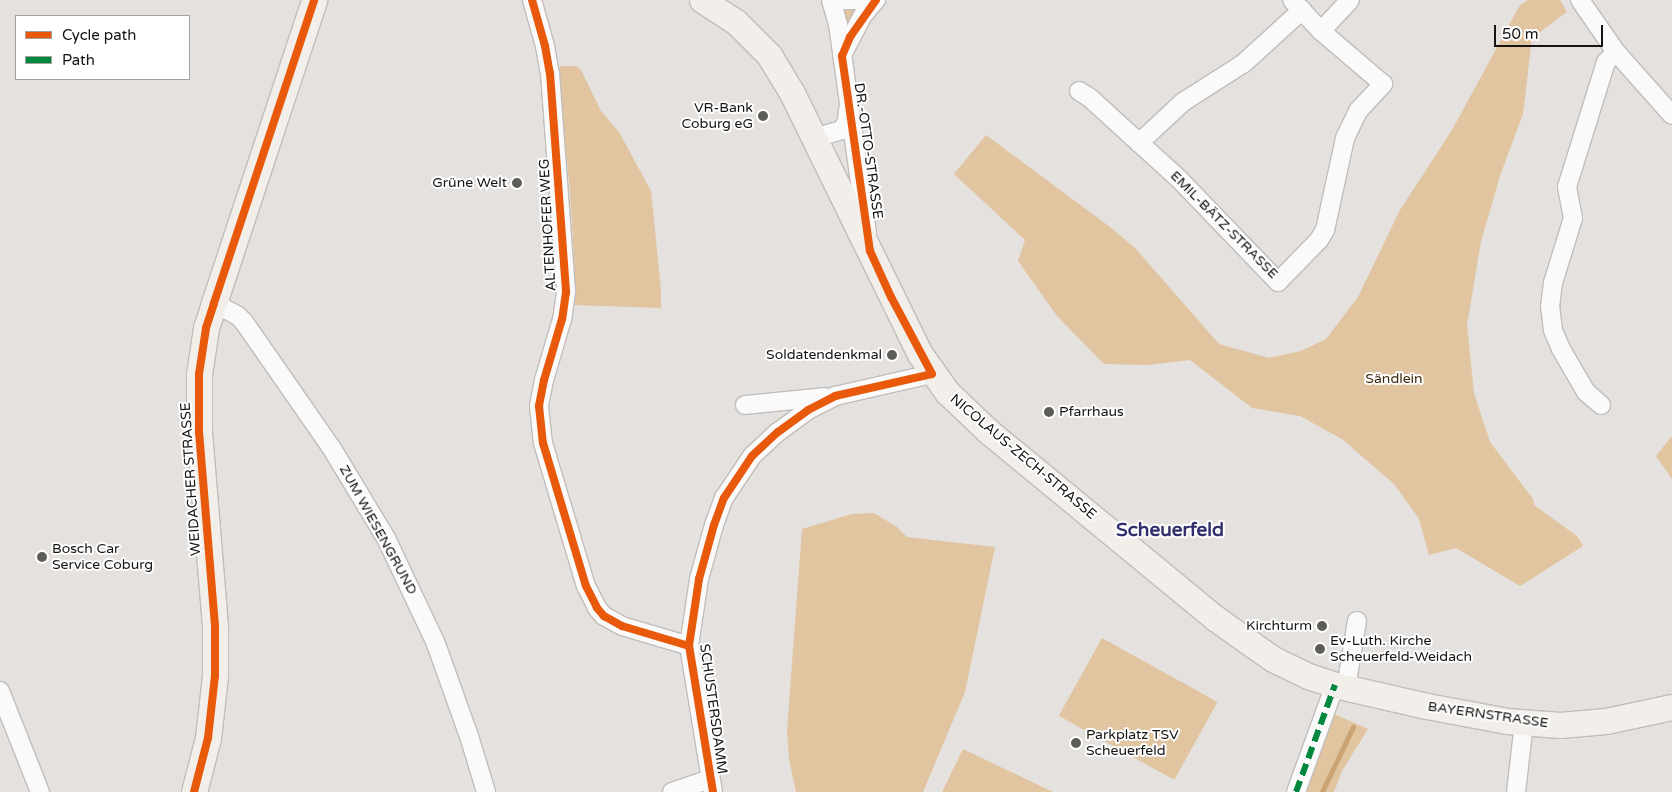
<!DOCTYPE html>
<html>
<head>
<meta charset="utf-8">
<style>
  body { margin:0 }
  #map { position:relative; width:1672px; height:792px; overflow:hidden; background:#e4e1de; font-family:"Varela Round",sans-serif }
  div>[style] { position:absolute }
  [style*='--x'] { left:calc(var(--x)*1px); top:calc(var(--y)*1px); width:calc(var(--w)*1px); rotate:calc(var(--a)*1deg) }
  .green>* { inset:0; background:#e1c4a0; transform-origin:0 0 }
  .stream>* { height:4.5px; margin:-2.25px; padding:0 2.25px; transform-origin:2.25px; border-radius:2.25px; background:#cba472 }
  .roads { filter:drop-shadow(1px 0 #c0bdbb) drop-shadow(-1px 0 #c0bdbb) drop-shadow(0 1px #c0bdbb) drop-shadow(0 -1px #c0bdbb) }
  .street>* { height:18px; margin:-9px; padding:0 9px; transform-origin:9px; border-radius:9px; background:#fbfafa }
  .secondary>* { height:25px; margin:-12.5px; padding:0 12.5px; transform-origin:12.5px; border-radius:12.5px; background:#f2efea }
  .quiet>* { height:6px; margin-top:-3px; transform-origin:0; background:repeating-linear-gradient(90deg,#00873e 0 12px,transparent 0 18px) }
  .cycleway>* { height:8px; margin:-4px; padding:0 4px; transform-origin:4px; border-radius:4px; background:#e8590c }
  .dots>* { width:14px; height:14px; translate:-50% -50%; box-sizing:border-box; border:2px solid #fff; border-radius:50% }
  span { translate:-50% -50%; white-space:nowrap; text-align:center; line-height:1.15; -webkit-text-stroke:4px #fff; paint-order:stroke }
  .poi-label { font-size:14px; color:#161412 }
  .right { translate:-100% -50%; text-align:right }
  .left { translate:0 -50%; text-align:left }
  .street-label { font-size:14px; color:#161412 }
  .park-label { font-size:14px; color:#402a0b }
  .district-label { font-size:19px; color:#32306c; font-weight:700 }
  .legend { position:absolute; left:15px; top:15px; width:175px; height:65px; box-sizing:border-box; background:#fff; border:1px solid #a2a1a0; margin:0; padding:6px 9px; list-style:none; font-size:15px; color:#161412 }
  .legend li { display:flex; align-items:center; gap:10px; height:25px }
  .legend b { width:25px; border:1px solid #a2a1a0 }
  .scale { position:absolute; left:1494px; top:25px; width:109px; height:22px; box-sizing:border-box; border:2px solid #161412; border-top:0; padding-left:6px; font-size:15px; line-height:18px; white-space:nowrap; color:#161412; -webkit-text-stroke:4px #fff; paint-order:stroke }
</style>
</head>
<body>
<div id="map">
  <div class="green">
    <div style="clip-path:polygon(1528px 0,1560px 0,1567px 12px,1532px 38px,1523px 114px,1501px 173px,1481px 241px,1467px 325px,1474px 393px,1490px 442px,1533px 499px,1534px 505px,1577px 536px,1583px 546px,1520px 586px,1456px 548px,1429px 555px,1419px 519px,1395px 485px,1342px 439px,1300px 416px,1252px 408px,1190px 360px,1149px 365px,1104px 364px,1057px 316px,1018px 261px,1025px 240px,954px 174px,986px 135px,1110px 227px,1136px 249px,1219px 344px,1269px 358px,1301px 351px,1326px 339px,1358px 297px,1400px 210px,1452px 130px,1520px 5px)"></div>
    <div style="clip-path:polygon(853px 6px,857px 9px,849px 22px,846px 21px,841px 7px)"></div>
    <div style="clip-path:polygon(561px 66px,576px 66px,581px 70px,601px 111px,619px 132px,651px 191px,661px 289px,661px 308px,572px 305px,575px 274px,570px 192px,558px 71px)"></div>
    <div style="clip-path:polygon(1672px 436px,1672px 479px,1656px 456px)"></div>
    <div style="clip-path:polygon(874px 513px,897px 527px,907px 537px,995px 547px,965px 692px,923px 792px,796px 792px,789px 759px,787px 731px,802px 529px,852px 514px)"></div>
    <div style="left:1102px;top:638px;width:132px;height:89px;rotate:29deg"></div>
    <div style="clip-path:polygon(1334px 714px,1368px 729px,1342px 771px,1334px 792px,1304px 792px)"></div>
    <div style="clip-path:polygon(963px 749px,1053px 792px,942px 792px)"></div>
  </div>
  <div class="stream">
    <div style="--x:1322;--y:792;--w:72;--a:-64.5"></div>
  </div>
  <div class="roads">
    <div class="street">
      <div style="--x:532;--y:0;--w:48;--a:74.2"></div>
      <div style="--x:545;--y:46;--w:27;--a:80"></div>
      <div style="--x:550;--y:73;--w:220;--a:85.8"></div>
      <div style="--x:566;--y:292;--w:27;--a:98"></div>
      <div style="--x:562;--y:319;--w:64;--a:106.4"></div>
      <div style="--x:544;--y:380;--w:26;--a:101"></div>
      <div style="--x:539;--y:406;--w:37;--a:84"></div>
      <div style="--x:543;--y:443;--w:149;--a:73.3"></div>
      <div style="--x:586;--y:586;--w:25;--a:63"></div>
      <div style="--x:597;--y:608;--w:11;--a:49"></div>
      <div style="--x:604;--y:616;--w:21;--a:29"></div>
      <div style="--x:622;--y:626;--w:70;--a:16.6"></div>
      <div style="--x:831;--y:0;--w:25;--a:74"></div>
      <div style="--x:838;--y:24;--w:212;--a:82.1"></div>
      <div style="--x:842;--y:0;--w:26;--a:0"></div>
      <div style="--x:1580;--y:0;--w:63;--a:55.3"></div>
      <div style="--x:1616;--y:52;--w:84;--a:48.4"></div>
      <div style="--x:1321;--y:31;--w:42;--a:-46.9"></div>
      <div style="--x:842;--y:55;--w:45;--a:-62.3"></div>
      <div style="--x:863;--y:15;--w:20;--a:-49"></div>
      <div style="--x:1079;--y:91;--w:13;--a:32"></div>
      <div style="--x:1090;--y:98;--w:120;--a:42.3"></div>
      <div style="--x:1179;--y:179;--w:143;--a:46.1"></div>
      <div style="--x:1278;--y:282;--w:59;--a:-45.7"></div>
      <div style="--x:1319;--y:240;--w:12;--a:-59"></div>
      <div style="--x:1325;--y:230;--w:94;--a:-77.7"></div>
      <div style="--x:1345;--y:138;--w:30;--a:-64"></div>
      <div style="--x:1358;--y:111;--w:37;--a:-47"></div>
      <div style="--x:1383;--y:84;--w:82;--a:-139.5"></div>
      <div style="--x:1321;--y:31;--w:42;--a:-133.1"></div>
      <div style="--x:814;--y:138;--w:29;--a:-16"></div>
      <div style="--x:842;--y:130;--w:10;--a:-61"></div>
      <div style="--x:847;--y:121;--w:11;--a:-85"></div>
      <div style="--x:1139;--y:143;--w:60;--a:-43"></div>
      <div style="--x:1183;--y:102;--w:72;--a:-32.6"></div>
      <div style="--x:1244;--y:63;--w:79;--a:-42.4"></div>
      <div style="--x:214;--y:303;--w:26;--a:28"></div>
      <div style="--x:237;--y:315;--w:10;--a:45"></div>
      <div style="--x:244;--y:322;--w:152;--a:55.2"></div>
      <div style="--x:331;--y:447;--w:106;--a:58.9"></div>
      <div style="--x:386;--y:538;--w:117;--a:64.7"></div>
      <div style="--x:436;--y:644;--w:98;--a:70.3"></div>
      <div style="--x:469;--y:736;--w:59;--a:73.1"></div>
      <div style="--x:745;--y:405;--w:80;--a:-5.7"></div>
      <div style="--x:1601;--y:405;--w:20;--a:-139"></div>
      <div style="--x:1586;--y:392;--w:50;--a:-120.2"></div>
      <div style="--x:1561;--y:349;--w:21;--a:-113"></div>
      <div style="--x:1553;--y:330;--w:23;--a:-97"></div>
      <div style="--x:1550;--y:307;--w:24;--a:-83"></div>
      <div style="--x:1553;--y:283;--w:68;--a:-72.9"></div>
      <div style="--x:1573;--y:218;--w:32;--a:-101"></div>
      <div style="--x:1567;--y:187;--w:131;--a:-72.7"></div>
      <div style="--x:1606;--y:62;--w:14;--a:-45"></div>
      <div style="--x:1346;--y:688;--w:68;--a:-80.7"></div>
      <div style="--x:0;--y:691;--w:109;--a:68.4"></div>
      <div style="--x:672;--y:792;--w:40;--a:-18.9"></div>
      <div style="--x:713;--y:792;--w:148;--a:-99.3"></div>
      <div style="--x:689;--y:646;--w:68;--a:-81.5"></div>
      <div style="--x:699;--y:579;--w:56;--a:-74.5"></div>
      <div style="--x:714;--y:525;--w:29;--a:-70"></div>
      <div style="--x:724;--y:498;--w:50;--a:-56.3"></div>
      <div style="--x:752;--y:456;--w:35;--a:-43"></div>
      <div style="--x:778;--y:432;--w:37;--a:-36"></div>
      <div style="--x:808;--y:410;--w:30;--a:-27"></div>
      <div style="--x:835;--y:396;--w:99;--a:-12.8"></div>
      <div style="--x:1296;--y:792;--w:114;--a:-70"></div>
      <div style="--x:1516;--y:792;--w:69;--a:-83.4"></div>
    </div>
    <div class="secondary">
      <div style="--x:702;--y:0;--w:40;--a:32.9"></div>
      <div style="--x:736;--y:22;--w:47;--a:45"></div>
      <div style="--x:769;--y:55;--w:44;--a:58.8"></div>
      <div style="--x:792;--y:93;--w:291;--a:63.9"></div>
      <div style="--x:920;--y:354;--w:47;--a:54.6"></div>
      <div style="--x:947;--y:392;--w:57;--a:43.6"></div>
      <div style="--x:988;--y:431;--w:294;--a:39.5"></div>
      <div style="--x:1215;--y:618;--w:47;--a:35.4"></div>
      <div style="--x:1253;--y:645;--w:24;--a:35"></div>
      <div style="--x:1273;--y:659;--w:39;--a:26"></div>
      <div style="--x:1308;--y:676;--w:28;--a:18"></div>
      <div style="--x:1335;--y:685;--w:94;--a:12.9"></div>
      <div style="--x:1427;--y:706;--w:81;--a:10.6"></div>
      <div style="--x:1507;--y:721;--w:53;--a:4.3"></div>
      <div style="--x:1560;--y:725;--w:46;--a:-5"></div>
      <div style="--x:1606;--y:721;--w:67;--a:-12"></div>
      <div style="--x:194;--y:792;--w:56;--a:-75.5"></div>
      <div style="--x:208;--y:738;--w:62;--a:-83.6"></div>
      <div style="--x:215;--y:676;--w:50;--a:-90"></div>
      <div style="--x:215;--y:626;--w:194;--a:-94.7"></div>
      <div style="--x:199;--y:433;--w:59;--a:-90"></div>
      <div style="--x:199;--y:374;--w:47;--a:-81.3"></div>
      <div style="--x:206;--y:328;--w:26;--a:-72"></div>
      <div style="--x:214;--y:303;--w:319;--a:-71.7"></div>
    </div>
  </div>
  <div class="quiet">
    <div style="--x:1296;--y:792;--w:114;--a:-70"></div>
  </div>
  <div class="cycleway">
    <div style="--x:532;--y:0;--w:48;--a:74.2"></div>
    <div style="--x:545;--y:46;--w:27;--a:80"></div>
    <div style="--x:550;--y:73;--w:220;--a:85.8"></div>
    <div style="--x:566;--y:292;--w:27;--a:98"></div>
    <div style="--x:562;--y:319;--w:64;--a:106.4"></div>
    <div style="--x:544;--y:380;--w:26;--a:101"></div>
    <div style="--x:539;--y:406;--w:37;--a:84"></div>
    <div style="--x:543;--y:443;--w:149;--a:73.3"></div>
    <div style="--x:586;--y:586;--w:25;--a:63"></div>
    <div style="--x:597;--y:608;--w:11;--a:49"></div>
    <div style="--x:604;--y:616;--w:21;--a:29"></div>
    <div style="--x:622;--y:626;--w:70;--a:16.6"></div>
    <div style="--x:194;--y:792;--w:56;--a:-75.5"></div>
    <div style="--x:208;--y:738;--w:62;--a:-83.6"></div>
    <div style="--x:215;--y:676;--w:50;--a:-90"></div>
    <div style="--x:215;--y:626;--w:194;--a:-94.7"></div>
    <div style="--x:199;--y:433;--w:59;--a:-90"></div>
    <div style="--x:199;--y:374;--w:47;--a:-81.3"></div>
    <div style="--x:206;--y:328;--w:26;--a:-72"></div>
    <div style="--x:214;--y:303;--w:319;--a:-71.7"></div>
    <div style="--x:713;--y:792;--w:148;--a:-99.3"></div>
    <div style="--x:689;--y:646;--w:68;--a:-81.5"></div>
    <div style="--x:699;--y:579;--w:56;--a:-74.5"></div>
    <div style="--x:714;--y:525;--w:29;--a:-70"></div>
    <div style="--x:724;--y:498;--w:50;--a:-56.3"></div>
    <div style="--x:752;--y:456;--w:35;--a:-43"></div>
    <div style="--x:778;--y:432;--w:37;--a:-36"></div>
    <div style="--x:808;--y:410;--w:30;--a:-27"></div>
    <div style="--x:835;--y:396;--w:99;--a:-12.8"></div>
    <div style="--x:932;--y:374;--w:87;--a:-118"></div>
    <div style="--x:891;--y:297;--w:51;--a:-114.5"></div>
    <div style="--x:870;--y:251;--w:197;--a:-98.2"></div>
    <div style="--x:842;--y:56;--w:21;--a:-67"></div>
    <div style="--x:850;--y:37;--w:45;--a:-54.9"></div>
  </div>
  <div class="dots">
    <div style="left:763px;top:116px;background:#5e5c59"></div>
    <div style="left:517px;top:183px;background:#5e5c59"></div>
    <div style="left:892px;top:355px;background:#5e5c59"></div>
    <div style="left:1049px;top:412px;background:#5e5c59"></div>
    <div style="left:42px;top:557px;background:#5e5c59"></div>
    <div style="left:1322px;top:626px;background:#5e5c59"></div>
    <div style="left:1320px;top:649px;background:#5e5c59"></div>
    <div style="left:1076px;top:743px;background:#5e5c59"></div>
  </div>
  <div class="poi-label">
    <span class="right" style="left:753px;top:116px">VR-Bank<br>Coburg eG</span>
    <span class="right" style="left:507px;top:183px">Grüne Welt</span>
    <span class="right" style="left:882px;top:355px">Soldatendenkmal</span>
    <span class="left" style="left:1059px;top:412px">Pfarrhaus</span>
    <span class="left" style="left:52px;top:557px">Bosch Car<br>Service Coburg</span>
    <span class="right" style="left:1312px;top:626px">Kirchturm</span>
    <span class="left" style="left:1330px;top:649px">Ev-Luth. Kirche<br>Scheuerfeld-Weidach</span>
    <span class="left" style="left:1086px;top:743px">Parkplatz TSV<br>Scheuerfeld</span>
  </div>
  <div class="street-label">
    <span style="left:868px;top:151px;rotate:82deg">DR.-OTTO-STRASSE</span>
    <span style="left:548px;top:225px;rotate:-93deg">ALTENHOFER WEG</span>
    <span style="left:1224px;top:225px;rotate:45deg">EMIL-BÄTZ-STRASSE</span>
    <span style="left:1023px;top:457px;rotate:40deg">NICOLAUS-ZECH-STRASSE</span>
    <span style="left:191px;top:479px;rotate:-94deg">WEIDACHER STRASSE</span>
    <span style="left:378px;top:530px;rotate:61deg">ZUM WIESENGRUND</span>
    <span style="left:713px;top:709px;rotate:82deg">SCHUSTERSDAMM</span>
    <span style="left:1488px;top:715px;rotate:8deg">BAYERNSTRASSE</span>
  </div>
  <div class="park-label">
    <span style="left:1394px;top:379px">Sändlein</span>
  </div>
  <div class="district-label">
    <span style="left:1170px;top:531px">Scheuerfeld</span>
  </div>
  <ul class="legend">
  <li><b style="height:6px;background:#e8590c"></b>Cycle path</li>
  <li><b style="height:6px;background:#00873e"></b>Path</li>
  </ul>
  <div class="scale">50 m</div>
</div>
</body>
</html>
